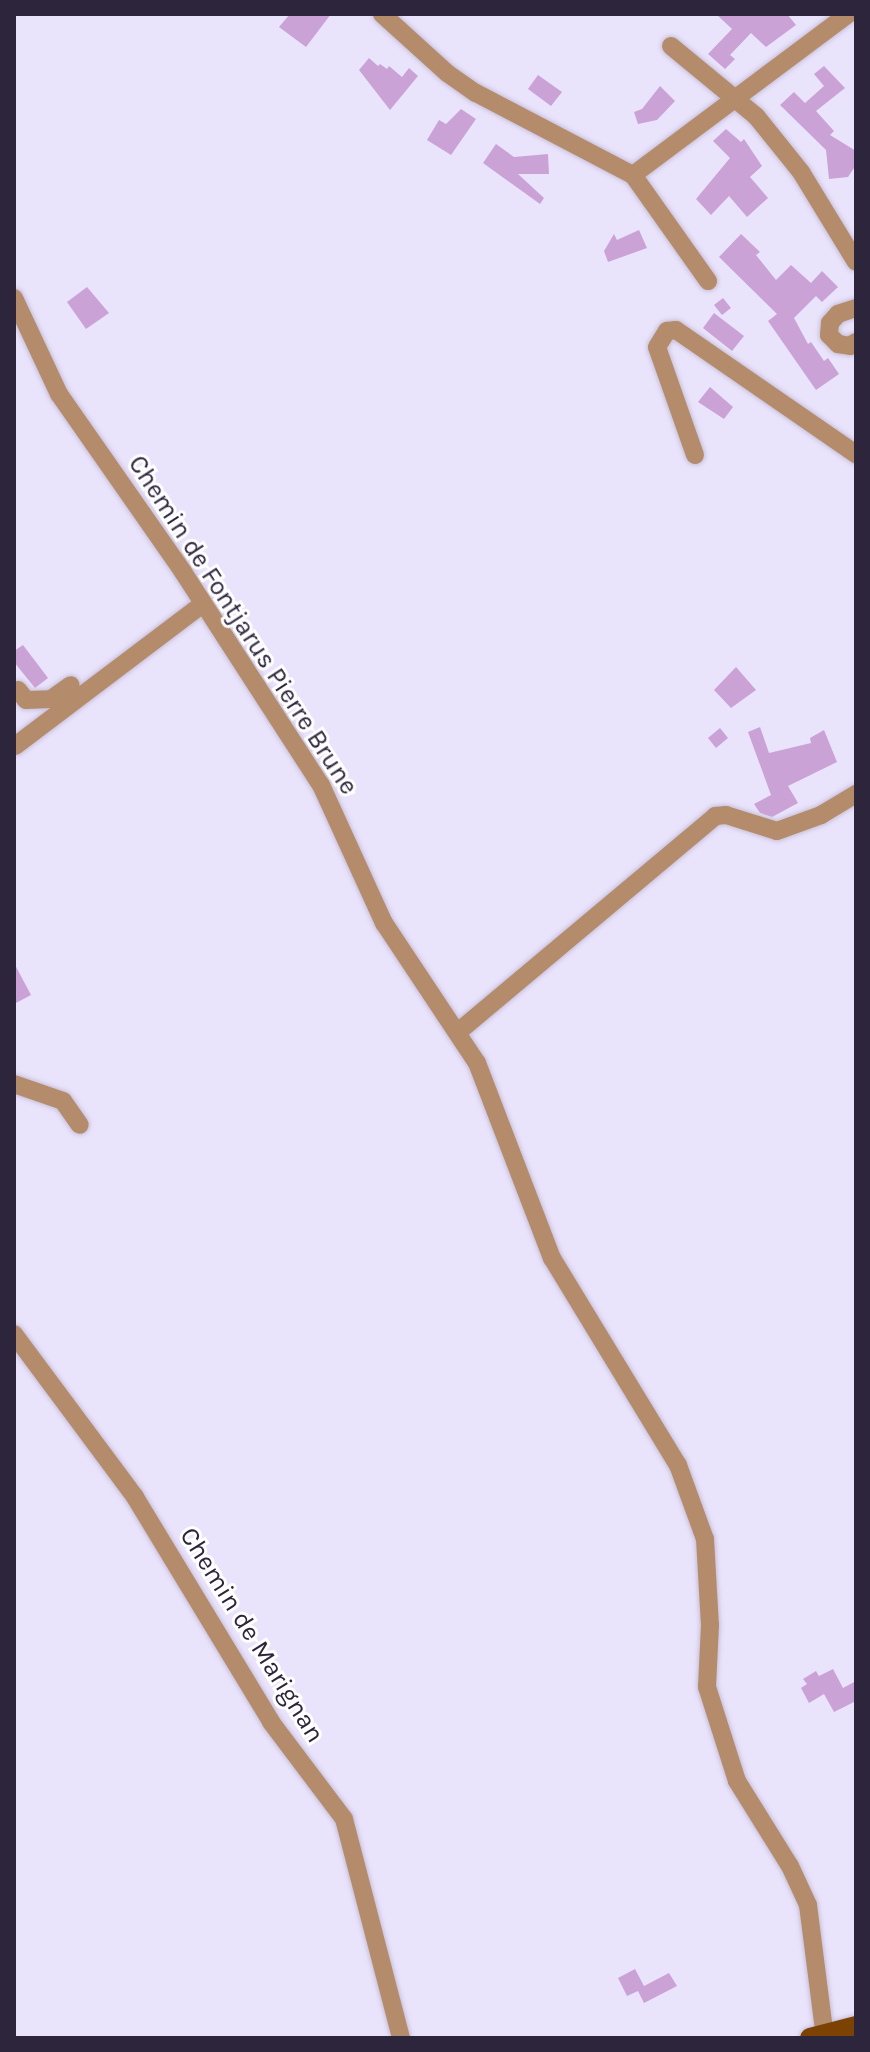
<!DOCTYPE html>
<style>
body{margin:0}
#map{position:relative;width:870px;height:2052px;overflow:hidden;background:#eae3fc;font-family:Karla,sans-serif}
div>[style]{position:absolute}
.building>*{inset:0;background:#cba2d6}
.roads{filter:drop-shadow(0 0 2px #c8c1d9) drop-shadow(0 0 2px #c8c1d9)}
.minor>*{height:18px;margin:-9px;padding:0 9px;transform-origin:9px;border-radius:9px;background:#b58c6b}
.major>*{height:20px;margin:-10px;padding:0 10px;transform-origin:10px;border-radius:10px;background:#7b4203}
span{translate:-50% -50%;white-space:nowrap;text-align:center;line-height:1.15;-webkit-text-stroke:6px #fff;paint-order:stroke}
.street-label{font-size:26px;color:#2d253c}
.frame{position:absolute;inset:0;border:16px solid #2d253c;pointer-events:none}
</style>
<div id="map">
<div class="building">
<i style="clip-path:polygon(290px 14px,331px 14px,306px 47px,279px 27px)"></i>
<i style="clip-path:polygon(716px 14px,787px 14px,796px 25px,766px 47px,751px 33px,730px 55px,735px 59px,725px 69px,708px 54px,732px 29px)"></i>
<i style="clip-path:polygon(369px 58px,378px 66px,380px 64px,387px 69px,389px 66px,402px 77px,409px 68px,418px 76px,390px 110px,359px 70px)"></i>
<i style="clip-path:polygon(824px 66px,845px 88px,816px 111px,834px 131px,830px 135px,856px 151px,856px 165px,848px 177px,829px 179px,826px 150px,780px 105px,794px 92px,805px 103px,824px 86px,814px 74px)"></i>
<i style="clip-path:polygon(538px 75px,562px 92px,551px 106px,528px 89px)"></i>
<i style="clip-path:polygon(660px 86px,675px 101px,657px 120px,638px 124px,634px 112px,642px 109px)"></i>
<i style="clip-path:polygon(461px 109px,476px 119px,451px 155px,427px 140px,439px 120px,446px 124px)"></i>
<i style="clip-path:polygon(726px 129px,741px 142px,744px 139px,762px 166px,750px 177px,768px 198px,747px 217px,729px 196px,711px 215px,696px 199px,730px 158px,713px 141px)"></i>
<i style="clip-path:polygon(496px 144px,514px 157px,548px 154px,549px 174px,518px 174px,544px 198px,540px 204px,483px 163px)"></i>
<i style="clip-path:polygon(639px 230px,647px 248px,608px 262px,604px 251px,614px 234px,617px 240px)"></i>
<i style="clip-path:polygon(741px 234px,760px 252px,756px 255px,776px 280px,791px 265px,811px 283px,822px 271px,838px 287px,822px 302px,816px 296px,794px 318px,808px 344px,811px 342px,824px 361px,828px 358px,839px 374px,816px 390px,768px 321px,777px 314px,719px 257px)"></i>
<i style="clip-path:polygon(87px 287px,109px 313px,86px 329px,67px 302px)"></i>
<i style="clip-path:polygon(723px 298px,731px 308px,722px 315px,714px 305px)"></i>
<i style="clip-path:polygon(714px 313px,744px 336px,732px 351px,703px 328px)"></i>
<i style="clip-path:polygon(710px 387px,733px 407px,724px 419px,698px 402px)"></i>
<i style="clip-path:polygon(23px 645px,48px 678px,35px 688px,14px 662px,14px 651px)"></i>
<i style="clip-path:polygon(736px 667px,756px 690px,731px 708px,714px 690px)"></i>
<i style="clip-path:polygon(760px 727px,769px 753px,811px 743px,810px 738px,824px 730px,837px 762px,788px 786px,798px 803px,772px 817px,760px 813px,754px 804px,771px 795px,748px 732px)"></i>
<i style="clip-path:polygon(720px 728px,728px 738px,716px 748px,708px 738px)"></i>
<i style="clip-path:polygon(14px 963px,31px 995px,14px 1004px)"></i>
<i style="clip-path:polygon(833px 1669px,843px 1688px,856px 1681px,856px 1701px,834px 1712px,824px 1694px,809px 1703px,801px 1688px,807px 1684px,803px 1679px,816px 1671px,819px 1676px)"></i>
<i style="clip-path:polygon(635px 1969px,644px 1986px,669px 1973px,677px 1986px,644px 2003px,638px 1991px,627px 1996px,618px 1978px)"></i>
</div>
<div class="roads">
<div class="minor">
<i style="left:382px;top:14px;width:88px;rotate:42.2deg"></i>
<i style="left:447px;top:73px;width:35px;rotate:35deg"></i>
<i style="left:476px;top:93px;width:177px;rotate:27.6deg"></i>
<i style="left:633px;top:175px;width:130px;rotate:54.7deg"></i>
<i style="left:671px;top:46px;width:110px;rotate:39.5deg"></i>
<i style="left:756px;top:116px;width:72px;rotate:51.2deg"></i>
<i style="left:801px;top:172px;width:105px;rotate:58.6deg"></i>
<i style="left:633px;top:175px;width:269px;rotate:-36.8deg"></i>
<i style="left:14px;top:298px;width:106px;rotate:64.9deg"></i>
<i style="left:59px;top:394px;width:217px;rotate:55.1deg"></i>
<i style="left:183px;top:572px;width:254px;rotate:57.1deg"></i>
<i style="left:321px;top:785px;width:152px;rotate:65.5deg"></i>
<i style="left:384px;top:923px;width:168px;rotate:56.4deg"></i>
<i style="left:477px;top:1063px;width:209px;rotate:69deg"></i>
<i style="left:552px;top:1258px;width:242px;rotate:58.7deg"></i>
<i style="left:678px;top:1465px;width:79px;rotate:70deg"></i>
<i style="left:705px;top:1539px;width:86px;rotate:86.7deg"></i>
<i style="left:710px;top:1625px;width:62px;rotate:92.8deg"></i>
<i style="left:707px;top:1687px;width:99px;rotate:72.3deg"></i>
<i style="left:737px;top:1781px;width:100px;rotate:58.1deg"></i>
<i style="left:790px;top:1866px;width:43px;rotate:65.2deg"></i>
<i style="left:808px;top:1905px;width:134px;rotate:82.7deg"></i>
<i style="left:856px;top:308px;width:19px;rotate:162deg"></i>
<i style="left:838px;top:314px;width:12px;rotate:132deg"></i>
<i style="left:830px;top:323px;width:12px;rotate:95deg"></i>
<i style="left:829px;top:335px;width:13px;rotate:45deg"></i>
<i style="left:838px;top:344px;width:12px;rotate:9deg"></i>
<i style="left:850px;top:346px;width:7px;rotate:-34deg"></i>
<i style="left:695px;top:455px;width:114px;rotate:-109.4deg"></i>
<i style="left:657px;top:347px;width:19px;rotate:-58deg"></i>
<i style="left:667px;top:331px;width:9px;rotate:-6deg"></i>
<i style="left:676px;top:330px;width:219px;rotate:34.6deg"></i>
<i style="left:18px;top:690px;width:13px;rotate:51deg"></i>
<i style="left:26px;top:700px;width:25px;rotate:-2deg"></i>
<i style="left:51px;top:699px;width:24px;rotate:-35deg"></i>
<i style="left:15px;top:746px;width:236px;rotate:-37.1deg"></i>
<i style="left:458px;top:1032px;width:336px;rotate:-40deg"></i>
<i style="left:715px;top:816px;width:11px;rotate:-5deg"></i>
<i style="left:726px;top:815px;width:53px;rotate:17.4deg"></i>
<i style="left:777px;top:831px;width:47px;rotate:-20deg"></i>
<i style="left:821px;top:815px;width:41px;rotate:-31deg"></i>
<i style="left:14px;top:1084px;width:52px;rotate:19.1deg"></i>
<i style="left:63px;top:1101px;width:29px;rotate:55deg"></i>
<i style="left:14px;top:1334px;width:203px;rotate:53.4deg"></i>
<i style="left:135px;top:1497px;width:263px;rotate:58.8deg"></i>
<i style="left:271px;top:1722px;width:121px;rotate:53deg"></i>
<i style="left:344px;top:1819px;width:226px;rotate:75.4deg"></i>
</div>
<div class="major">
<i style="left:810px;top:2038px;width:48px;rotate:-14.6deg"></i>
</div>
</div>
<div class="street-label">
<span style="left:243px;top:625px;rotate:57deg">Chemin de Fontjarus Pierre Brune</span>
<span style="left:252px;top:1635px;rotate:58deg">Chemin de Marignan</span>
</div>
<div class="frame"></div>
</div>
